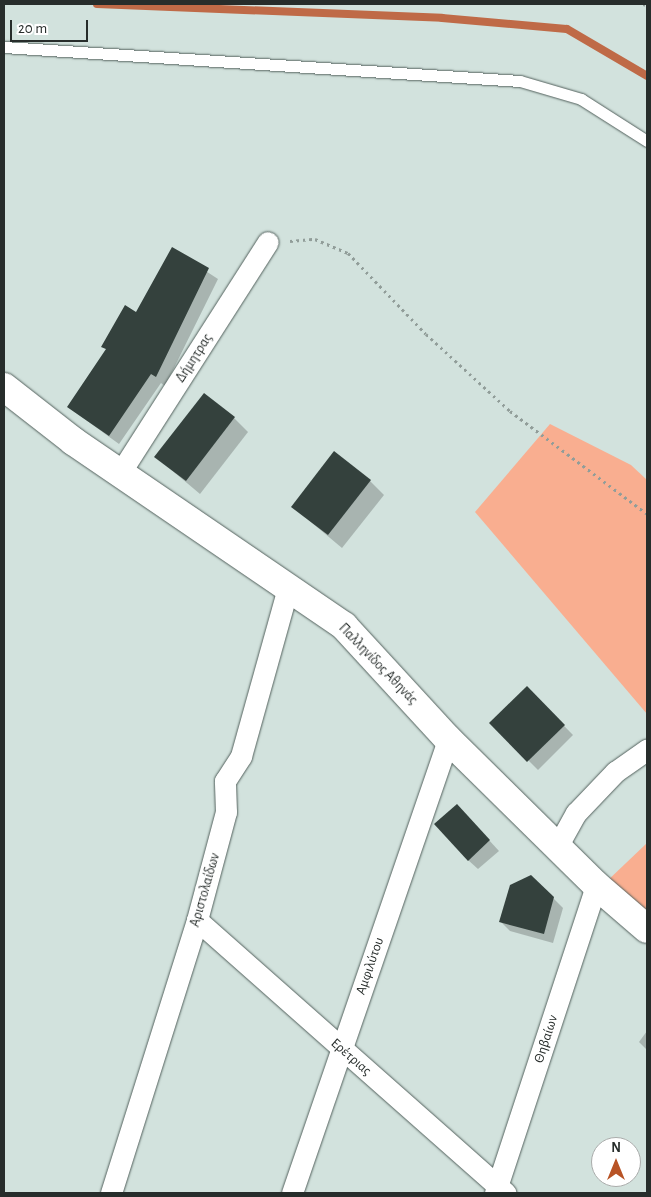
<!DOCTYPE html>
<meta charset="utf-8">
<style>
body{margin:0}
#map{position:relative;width:651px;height:1197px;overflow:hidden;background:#d2e2dd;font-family:"Alegreya Sans",sans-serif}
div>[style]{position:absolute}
.green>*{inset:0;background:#f9ae90}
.shadow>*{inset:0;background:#0003}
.stream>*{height:8px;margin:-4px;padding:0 4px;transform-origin:4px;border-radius:4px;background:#bf6a47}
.building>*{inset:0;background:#34413d}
.path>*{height:3px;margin-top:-1.5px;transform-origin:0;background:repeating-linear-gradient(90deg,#919d99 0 2.5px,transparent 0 6.5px)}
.roads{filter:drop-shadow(0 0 1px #53615d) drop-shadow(0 0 1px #53615d)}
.service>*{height:11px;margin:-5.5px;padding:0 5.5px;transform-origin:5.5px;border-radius:5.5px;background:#fff}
.minor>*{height:21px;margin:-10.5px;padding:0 10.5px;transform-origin:10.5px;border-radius:10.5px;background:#fff}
.tertiary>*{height:28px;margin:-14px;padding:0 14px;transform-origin:14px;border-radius:14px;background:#fff}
span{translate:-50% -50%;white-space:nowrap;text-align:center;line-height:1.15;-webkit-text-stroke:5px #fff;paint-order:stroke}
.street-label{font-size:14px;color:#272d2b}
.frame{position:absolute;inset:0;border:5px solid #272d2b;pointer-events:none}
.north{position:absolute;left:591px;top:1137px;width:50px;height:50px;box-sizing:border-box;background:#fff;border:1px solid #a9abaa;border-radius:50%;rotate:0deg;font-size:14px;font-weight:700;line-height:20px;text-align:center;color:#272d2b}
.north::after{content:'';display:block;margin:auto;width:18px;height:22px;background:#b85325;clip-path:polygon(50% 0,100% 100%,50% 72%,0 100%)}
.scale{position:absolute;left:10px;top:20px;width:78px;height:22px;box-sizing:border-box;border:2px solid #272d2b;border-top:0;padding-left:6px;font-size:15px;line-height:18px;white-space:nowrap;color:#272d2b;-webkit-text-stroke:4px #fff;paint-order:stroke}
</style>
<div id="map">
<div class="green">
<i style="clip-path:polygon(550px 424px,631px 465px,647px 480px,647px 714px,475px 512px)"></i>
<i style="clip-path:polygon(647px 843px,647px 920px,605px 883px)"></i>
</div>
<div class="shadow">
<i style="clip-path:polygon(172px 249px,218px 279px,165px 386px,161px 383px,119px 444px,68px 407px,107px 350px,103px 347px,137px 313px)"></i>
<i style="clip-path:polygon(234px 418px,248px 432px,200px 494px,156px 457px)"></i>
<i style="clip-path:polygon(370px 481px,384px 495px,342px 548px,293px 507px)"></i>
<i style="clip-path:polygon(527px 688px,573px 735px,538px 770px,491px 723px)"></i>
<i style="clip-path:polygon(466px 815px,499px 851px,478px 869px,468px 860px)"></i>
<i style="clip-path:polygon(553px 898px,563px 908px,553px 943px,510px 931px,501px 922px)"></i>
<i style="clip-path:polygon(647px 1031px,647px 1050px,639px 1042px)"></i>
</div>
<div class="stream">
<i style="left:97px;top:4px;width:345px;rotate:2.3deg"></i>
<i style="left:442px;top:18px;width:125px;rotate:5deg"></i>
<i style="left:567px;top:29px;width:93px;rotate:30.4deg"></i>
</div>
<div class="building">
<i style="clip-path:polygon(172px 247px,209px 268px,156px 377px,151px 374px,109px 436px,67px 407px,106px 349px,101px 347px,125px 305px,136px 312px)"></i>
<i style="clip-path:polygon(204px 393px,235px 417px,186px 481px,154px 457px)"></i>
<i style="clip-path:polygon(334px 451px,371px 480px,328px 535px,291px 507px)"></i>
<i style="clip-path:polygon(527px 686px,565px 725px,527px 762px,489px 723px)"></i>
<i style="clip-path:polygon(457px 804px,490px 840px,468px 861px,434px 824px)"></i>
<i style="clip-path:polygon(531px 875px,554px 897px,544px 934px,499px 922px,510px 885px)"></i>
</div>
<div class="path">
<i style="left:643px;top:4px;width:4px;rotate:14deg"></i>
<i style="left:290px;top:241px;width:25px;rotate:-5deg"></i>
<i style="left:315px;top:239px;width:36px;rotate:23deg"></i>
<i style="left:348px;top:253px;width:112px;rotate:46.1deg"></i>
<i style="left:426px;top:334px;width:114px;rotate:42.5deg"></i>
<i style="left:510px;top:411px;width:171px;rotate:36.9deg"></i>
</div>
<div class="roads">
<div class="service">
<i style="left:4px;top:47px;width:517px;rotate:3.77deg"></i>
<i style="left:520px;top:81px;width:64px;rotate:16.4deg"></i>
<i style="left:581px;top:99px;width:78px;rotate:32.5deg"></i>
</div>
<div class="minor">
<i style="left:120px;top:473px;width:274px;rotate:-57.4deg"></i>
<i style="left:557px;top:847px;width:39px;rotate:-61deg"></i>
<i style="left:576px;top:813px;width:57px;rotate:-46.4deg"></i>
<i style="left:615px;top:772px;width:39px;rotate:-35deg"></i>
<i style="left:197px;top:920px;width:412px;rotate:41.5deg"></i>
<i style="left:111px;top:1193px;width:286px;rotate:-72.5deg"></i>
<i style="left:197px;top:920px;width:112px;rotate:-75deg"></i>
<i style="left:226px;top:812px;width:31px;rotate:-92deg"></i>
<i style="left:225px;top:781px;width:30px;rotate:-57deg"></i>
<i style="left:241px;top:756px;width:174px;rotate:-74.4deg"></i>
<i style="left:292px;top:1193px;width:480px;rotate:-71deg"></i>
<i style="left:495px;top:1193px;width:324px;rotate:-71.8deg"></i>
</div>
<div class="tertiary">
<i style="left:4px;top:387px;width:88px;rotate:38deg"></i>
<i style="left:73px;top:441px;width:328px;rotate:34.3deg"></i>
<i style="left:344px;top:626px;width:154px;rotate:47.4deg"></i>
<i style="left:448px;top:739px;width:208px;rotate:44.6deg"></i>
<i style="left:596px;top:885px;width:67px;rotate:40.8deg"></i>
</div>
</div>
<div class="street-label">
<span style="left:194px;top:358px;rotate:-57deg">Δήμητρας</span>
<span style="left:378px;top:664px;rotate:46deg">Παλληνίδος Αθηνάς</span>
<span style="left:205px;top:890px;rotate:-74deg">Αριστολαίδων</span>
<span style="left:370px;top:966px;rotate:-71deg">Αμφιλύτου</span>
<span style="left:546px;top:1039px;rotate:-72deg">Θηβαίων</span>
<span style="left:351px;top:1057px;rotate:41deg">Ερέτριας</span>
</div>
<div class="frame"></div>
<div class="north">N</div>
<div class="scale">20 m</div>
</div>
